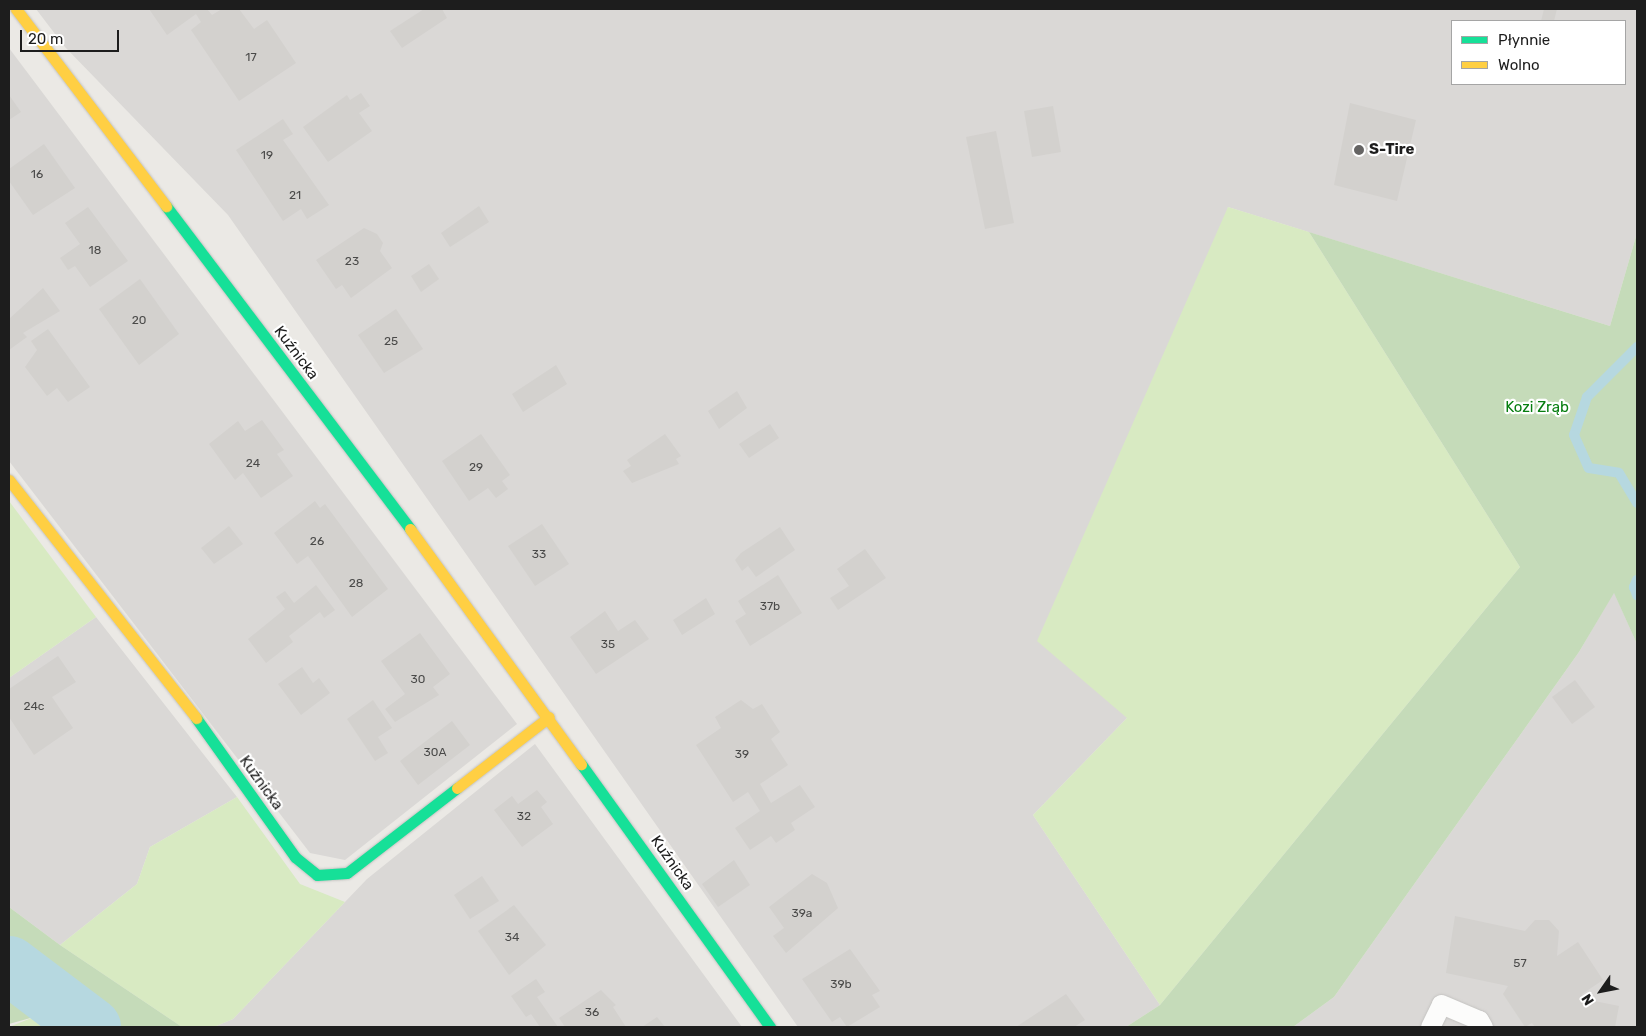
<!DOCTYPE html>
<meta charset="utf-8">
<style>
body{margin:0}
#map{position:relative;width:1646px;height:1036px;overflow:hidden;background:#ebe9e5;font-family:Rubik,sans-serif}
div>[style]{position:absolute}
.residential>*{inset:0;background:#dad8d6}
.grass>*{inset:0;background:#d8eac2}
.forest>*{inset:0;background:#c5dbb9}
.stream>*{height:10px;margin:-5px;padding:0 5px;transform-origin:5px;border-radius:5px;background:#b6d8e0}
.river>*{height:59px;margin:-29.5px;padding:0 29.5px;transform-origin:29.5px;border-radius:29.5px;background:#b6d8e0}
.building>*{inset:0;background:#d3d1ce}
.roads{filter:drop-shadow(0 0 1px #c4c3c1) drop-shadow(0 0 1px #c4c3c1)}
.lane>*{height:19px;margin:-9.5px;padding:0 9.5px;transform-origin:9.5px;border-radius:9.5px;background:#fcfcfb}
.fast>*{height:11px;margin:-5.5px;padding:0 5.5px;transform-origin:5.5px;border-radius:5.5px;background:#16e098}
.slow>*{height:11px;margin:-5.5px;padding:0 5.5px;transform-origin:5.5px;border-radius:5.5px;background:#ffcf43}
.dots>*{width:14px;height:14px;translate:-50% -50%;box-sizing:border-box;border:2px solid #fff;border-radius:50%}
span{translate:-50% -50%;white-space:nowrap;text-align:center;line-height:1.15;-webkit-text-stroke:4.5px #fff;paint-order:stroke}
.number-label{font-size:12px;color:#4a4a49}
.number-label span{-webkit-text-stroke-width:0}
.poi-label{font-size:15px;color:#1d1d1d;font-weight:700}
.left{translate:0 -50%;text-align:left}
.street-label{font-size:15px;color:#1d1d1d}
.park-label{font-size:15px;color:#077e10}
.frame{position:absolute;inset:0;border:10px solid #1d1d1d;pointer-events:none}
.legend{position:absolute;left:1451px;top:20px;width:175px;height:65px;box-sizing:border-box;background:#fff;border:1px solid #a5a5a5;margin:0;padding:6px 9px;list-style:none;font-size:15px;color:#1d1d1d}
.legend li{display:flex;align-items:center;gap:10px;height:25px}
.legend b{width:25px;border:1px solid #a5a5a5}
.north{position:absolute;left:1576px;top:966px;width:50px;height:50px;-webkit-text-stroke:4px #fff;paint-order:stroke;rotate:237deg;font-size:14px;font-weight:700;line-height:20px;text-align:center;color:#1d1d1d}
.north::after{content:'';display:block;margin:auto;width:18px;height:22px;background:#1d1d1d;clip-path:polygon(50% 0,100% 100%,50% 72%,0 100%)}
.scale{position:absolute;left:20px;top:30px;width:99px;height:22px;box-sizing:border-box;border:2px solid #1d1d1d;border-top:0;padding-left:6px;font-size:15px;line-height:18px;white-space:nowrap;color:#1d1d1d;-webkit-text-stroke:4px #fff;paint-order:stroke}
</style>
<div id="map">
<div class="residential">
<i style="clip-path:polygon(evenodd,36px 9px,1637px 9px,1637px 233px,1610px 326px,1228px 207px,1127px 718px,1033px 815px,1160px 1005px,1126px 1027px,798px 1027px,228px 215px,65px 47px,36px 9px,1452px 21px,1625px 21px,1625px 84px,1452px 84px,1452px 21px)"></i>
<i style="clip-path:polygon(9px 48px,517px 724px,345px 860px,310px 853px,9px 461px)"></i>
<i style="clip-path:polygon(1614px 592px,1637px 644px,1637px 1027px,1293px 1027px,1334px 997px,1579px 652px)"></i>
<i style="clip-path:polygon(96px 617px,237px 797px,150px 847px,137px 884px,60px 945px,9px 907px,9px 678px)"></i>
<i style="clip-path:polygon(535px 744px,742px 1027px,214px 1027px,233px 1019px,367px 879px)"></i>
</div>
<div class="grass">
<i style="clip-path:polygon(1228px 207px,1309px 232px,1520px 567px,1160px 1005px,1033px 815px,1127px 718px,1037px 641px)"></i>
<i style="clip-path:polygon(9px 501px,96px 617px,9px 678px)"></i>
<i style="clip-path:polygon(237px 797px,300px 884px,345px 902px,233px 1019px,214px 1027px,182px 1027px,60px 945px,137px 884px,150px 847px)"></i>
<i style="clip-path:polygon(37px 999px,74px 1027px,9px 1027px,34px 1017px)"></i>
</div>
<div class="forest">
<i style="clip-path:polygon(1309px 232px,1610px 326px,1637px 233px,1637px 644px,1614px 593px,1579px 652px,1334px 997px,1293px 1027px,1126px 1027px,1160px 1005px,1520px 567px)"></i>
<i style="clip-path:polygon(9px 907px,60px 945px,182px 1027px,108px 1027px,9px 954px)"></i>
<i style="clip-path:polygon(9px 979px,37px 999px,34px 1017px,9px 1024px)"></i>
</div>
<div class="stream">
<i style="left:1637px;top:347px;width:71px;rotate:135deg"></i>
<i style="left:1587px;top:397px;width:40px;rotate:108.9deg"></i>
<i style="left:1574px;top:435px;width:36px;rotate:66deg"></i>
<i style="left:1589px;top:468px;width:30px;rotate:9deg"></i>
<i style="left:1619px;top:473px;width:35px;rotate:59deg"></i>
<i style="left:1637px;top:580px;width:8px;rotate:113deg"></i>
<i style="left:1634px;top:587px;width:9px;rotate:69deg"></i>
</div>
<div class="river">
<i style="left:9px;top:965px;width:103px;rotate:37.1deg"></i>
</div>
<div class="building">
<i style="clip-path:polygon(149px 9px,207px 9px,212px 15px,222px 9px,239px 9px,254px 29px,267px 20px,296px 63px,239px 101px,191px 30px,201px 22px,196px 14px,167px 35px)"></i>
<i style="clip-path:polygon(424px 9px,442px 9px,447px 18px,402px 48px,390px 31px)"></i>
<i style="clip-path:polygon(1544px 9px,1557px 9px,1554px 21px,1541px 21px)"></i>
<i style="clip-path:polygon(361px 93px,370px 106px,359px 113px,372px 131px,328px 162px,303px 127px,347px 95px,350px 100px)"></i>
<i style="clip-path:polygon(9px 95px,21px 112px,9px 120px)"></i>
<i style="clip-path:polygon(1350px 103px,1416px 120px,1397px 201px,1334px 185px)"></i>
<i style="clip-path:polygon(1053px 106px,1061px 152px,1032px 157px,1024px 111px)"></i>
<i style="clip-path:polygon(283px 119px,293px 134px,283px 140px,329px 205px,307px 219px,301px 209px,283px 221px,236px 150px)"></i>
<i style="clip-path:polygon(996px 131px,1014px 223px,985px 229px,966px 137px)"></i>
<i style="clip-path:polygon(44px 144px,75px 188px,33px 215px,9px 181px,9px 169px)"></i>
<i style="clip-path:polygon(479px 206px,489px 222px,450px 247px,441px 233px)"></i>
<i style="clip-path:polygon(88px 207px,128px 261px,90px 287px,75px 266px,68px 270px,60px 258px,80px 244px,65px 223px)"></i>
<i style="clip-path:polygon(364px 228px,377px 234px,383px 243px,380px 251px,392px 268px,351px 298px,342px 285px,336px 289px,316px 260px)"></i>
<i style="clip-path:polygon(429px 264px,439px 279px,421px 292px,411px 276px)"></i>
<i style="clip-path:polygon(140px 279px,179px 334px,139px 365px,99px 309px)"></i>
<i style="clip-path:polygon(43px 288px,60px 311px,23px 333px,27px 337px,9px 350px,9px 319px)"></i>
<i style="clip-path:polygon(396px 309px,423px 349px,384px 373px,358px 335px)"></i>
<i style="clip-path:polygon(48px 329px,90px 387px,68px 402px,57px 388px,47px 396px,25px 367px,37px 350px,31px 341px)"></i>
<i style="clip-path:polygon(556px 365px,567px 384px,523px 412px,512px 394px)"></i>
<i style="clip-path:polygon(737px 391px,747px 408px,719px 429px,708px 411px)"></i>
<i style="clip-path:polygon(262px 420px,284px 450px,277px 454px,293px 476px,261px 498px,243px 473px,235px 480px,209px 444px,238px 421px,245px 431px)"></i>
<i style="clip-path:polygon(770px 424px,779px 438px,749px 458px,739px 444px)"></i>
<i style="clip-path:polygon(481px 434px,510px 475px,502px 481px,508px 489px,496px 498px,488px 488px,469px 501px,442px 461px)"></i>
<i style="clip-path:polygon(665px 434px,681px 456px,676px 459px,679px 464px,632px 483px,623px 471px,631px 466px,627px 460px)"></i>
<i style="clip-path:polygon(315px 501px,320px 508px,325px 504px,388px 589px,352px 617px,308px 556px,297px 564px,274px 533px)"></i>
<i style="clip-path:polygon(542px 524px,569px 564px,535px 586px,508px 546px)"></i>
<i style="clip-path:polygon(229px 526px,243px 544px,214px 564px,201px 548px)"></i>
<i style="clip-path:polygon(780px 527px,795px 550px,756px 577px,748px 566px,742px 571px,735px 560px,741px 553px)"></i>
<i style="clip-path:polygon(865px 549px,886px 578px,838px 610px,830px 598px,849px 586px,837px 569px)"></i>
<i style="clip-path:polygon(778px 575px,802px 613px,750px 646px,735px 621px,746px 614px,738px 601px)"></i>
<i style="clip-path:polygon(316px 585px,335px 610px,324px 618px,320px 612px,289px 636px,293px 642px,266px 663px,248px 639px,285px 609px,276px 597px,285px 591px,294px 603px)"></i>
<i style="clip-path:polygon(706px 598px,715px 614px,682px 635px,673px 620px)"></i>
<i style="clip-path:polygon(605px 611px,618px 631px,635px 620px,649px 639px,596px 674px,570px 637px)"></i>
<i style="clip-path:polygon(420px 633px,450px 674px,433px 687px,439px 695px,395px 722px,385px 709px,405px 694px,381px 661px)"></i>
<i style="clip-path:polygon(58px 656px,76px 682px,52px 697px,73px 728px,34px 755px,9px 717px,9px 689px)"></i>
<i style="clip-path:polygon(302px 667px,313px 683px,319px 678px,330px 693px,301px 715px,278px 684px)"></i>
<i style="clip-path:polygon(1575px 680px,1595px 707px,1572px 724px,1552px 697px)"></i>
<i style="clip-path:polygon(373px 700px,392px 728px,378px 737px,388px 753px,375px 761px,347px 719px)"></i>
<i style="clip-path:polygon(741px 700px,753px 709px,762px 704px,780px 732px,771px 739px,788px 765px,760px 784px,771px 803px,800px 785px,815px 807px,791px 823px,795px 830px,776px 843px,771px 836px,750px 850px,735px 828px,760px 811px,748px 792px,733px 802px,696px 745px,721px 728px,715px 717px)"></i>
<i style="clip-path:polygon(452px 721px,470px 745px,418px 785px,400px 761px)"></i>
<i style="clip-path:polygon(537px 790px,547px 802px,541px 807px,553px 824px,522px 847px,494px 810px,512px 796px,518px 804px)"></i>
<i style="clip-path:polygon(734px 860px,750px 885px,718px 907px,702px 884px)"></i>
<i style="clip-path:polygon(812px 874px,827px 883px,838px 908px,786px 953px,773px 936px,784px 928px,769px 907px)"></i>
<i style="clip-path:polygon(482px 876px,499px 901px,470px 919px,454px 895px)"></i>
<i style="clip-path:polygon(514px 905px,546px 945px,509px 975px,478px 931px)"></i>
<i style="clip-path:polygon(1455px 916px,1525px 931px,1535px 920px,1549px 920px,1559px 931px,1557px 956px,1578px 942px,1603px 980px,1582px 994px,1584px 999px,1619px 1006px,1615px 1027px,1535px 1027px,1532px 1023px,1525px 1027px,1503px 994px,1508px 986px,1446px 973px)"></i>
<i style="clip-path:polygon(850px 949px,880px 991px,872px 995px,880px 1007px,847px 1027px,840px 1017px,832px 1022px,802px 979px)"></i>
<i style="clip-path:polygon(536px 979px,545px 992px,537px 997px,558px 1027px,540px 1027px,531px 1014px,526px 1017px,511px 996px)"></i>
<i style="clip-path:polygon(601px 990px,616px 1005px,613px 1007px,626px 1027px,565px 1027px,559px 1018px)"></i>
<i style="clip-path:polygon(1066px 994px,1085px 1020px,1074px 1027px,1016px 1027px)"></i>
<i style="clip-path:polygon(657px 1017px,665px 1027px,642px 1027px)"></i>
</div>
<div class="roads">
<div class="lane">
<i style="left:1430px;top:1027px;width:25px;rotate:-64deg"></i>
<i style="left:1441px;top:1004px;width:41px;rotate:22.8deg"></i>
<i style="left:1479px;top:1020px;width:8px;rotate:60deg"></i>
</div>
<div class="fast">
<i style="left:166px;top:206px;width:405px;rotate:52.9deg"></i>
<i style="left:196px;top:718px;width:171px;rotate:54.5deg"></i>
<i style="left:295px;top:857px;width:28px;rotate:39deg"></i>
<i style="left:317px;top:875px;width:30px;rotate:-4deg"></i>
<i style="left:347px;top:873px;width:139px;rotate:-37.7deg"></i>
<i style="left:581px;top:764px;width:324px;rotate:54.3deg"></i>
</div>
<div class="slow">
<i style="left:16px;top:9px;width:248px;rotate:52.7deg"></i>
<i style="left:9px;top:480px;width:303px;rotate:51.8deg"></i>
<i style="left:410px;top:529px;width:291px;rotate:54deg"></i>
<i style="left:457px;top:788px;width:116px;rotate:-37.7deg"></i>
</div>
</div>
<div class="dots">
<i style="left:1359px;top:150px;background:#656463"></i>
</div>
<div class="number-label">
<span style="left:251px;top:58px">17</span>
<span style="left:267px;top:156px">19</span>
<span style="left:37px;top:175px">16</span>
<span style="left:295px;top:196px">21</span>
<span style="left:95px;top:251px">18</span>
<span style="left:352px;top:262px">23</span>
<span style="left:139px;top:321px">20</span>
<span style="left:391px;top:342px">25</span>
<span style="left:253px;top:464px">24</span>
<span style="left:476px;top:468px">29</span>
<span style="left:317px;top:542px">26</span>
<span style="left:539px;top:555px">33</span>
<span style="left:356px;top:584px">28</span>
<span style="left:770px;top:607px">37b</span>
<span style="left:608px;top:645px">35</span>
<span style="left:418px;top:680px">30</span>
<span style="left:34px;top:707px">24c</span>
<span style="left:435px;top:753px">30A</span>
<span style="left:742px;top:755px">39</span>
<span style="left:524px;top:817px">32</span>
<span style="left:802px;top:914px">39a</span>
<span style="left:512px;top:938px">34</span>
<span style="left:1520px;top:964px">57</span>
<span style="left:841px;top:985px">39b</span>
<span style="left:592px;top:1013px">36</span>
</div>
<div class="poi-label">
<span class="left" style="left:1369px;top:150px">S-Tire</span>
</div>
<div class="street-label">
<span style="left:296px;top:353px;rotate:53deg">Kuźnicka</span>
<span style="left:261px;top:783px;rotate:54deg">Kuźnicka</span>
<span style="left:672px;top:863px;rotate:55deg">Kuźnicka</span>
</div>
<div class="park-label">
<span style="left:1537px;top:408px">Kozi Zrąb</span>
</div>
<div class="frame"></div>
<ul class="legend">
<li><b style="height:6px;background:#16e098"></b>Płynnie</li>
<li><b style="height:6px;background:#ffcf43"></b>Wolno</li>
</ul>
<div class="north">N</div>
<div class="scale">20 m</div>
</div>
